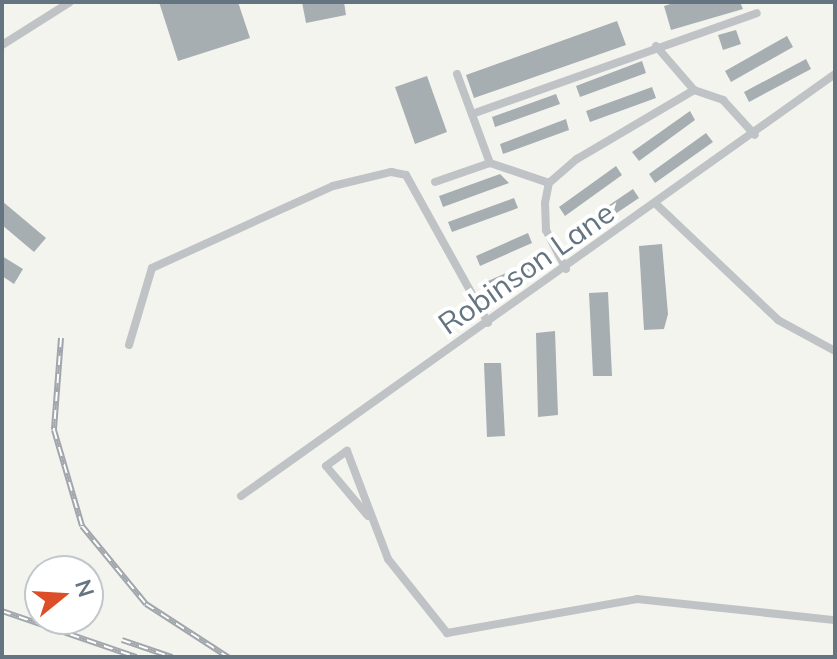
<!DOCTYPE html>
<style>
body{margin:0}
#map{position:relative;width:837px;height:659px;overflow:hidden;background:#f4f4ef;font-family:Mulish,sans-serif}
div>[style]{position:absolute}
.building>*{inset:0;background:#a6aeb2}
.street>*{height:8px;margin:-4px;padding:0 4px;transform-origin:4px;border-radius:4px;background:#bfc3c6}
.rail>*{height:6px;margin-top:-3px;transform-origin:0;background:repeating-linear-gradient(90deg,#fff 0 9px,#a0a6ab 0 18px);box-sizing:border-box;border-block:2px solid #a0a6ab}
span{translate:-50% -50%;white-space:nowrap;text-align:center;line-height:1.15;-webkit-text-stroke:8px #fff;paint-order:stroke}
.street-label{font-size:30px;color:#647480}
.frame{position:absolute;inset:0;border:4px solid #647480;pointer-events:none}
.north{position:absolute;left:24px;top:555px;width:80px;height:80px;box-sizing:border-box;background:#fff;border:2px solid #c1c7cc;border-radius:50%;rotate:72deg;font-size:22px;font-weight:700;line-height:32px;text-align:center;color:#647480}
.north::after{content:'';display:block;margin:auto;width:28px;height:36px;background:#db4e28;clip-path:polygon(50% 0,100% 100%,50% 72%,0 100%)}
</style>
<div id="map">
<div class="building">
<i style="clip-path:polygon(159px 2px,238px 2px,250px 38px,178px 61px)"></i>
<i style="clip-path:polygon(302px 2px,344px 2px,346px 15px,306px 23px)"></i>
<i style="clip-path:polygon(677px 2px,740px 2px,743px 9px,671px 30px,664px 6px)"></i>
<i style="clip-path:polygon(617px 21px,626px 45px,474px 98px,466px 75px)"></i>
<i style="clip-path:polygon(736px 30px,741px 44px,723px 50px,718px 35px)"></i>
<i style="clip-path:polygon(787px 36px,793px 47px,731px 82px,725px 71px)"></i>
<i style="clip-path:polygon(806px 59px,811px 69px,749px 102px,744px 92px)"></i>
<i style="clip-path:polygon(642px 61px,646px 73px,580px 97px,576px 86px)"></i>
<i style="clip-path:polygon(427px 76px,447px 132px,415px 144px,395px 87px)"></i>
<i style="clip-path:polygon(652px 87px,656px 98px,590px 122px,586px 111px)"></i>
<i style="clip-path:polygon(556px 94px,560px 104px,495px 127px,492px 117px)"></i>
<i style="clip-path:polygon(690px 111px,695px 120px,639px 161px,632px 152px)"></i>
<i style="clip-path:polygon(566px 119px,569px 130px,503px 154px,500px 144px)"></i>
<i style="clip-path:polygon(706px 133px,713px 142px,655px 183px,649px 174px)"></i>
<i style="clip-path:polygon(616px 166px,622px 175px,565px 216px,559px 207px)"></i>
<i style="clip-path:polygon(500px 174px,509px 183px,443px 207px,439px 196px)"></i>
<i style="clip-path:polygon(633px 189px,639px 198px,581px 237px,575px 228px)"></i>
<i style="clip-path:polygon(514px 198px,518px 208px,452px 232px,448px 222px)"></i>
<i style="clip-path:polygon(2px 201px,46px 238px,34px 252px,2px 225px)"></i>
<i style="clip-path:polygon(528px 233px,532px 243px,480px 266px,476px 256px)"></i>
<i style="clip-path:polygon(662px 244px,668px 314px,664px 329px,644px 330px,639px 246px)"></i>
<i style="clip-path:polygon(2px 256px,23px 269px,14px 284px,2px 276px)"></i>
<i style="clip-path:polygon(540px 258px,544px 267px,492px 291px,488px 281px)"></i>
<i style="clip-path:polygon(608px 292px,612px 376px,593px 376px,589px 293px)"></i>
<i style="clip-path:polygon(555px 331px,558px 415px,538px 417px,536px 333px)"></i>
<i style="clip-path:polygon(484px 363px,501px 363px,505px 436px,487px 437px)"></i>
</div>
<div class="street">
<i style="left:2px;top:45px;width:80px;rotate:-32.3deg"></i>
<i style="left:656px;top:46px;width:58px;rotate:49.2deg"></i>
<i style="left:457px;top:74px;width:95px;rotate:69.7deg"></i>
<i style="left:472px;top:114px;width:302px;rotate:-19.5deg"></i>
<i style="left:435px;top:182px;width:58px;rotate:-19.1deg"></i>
<i style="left:490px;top:163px;width:62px;rotate:18.7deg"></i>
<i style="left:657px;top:205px;width:167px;rotate:43.5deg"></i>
<i style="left:778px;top:320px;width:65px;rotate:28.5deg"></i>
<i style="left:566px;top:269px;width:44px;rotate:-117.1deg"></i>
<i style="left:546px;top:230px;width:27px;rotate:-92deg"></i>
<i style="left:545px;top:203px;width:20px;rotate:-79deg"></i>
<i style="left:549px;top:183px;width:37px;rotate:-41deg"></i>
<i style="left:577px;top:159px;width:136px;rotate:-30.5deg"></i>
<i style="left:694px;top:90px;width:31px;rotate:19deg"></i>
<i style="left:723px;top:100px;width:47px;rotate:47.6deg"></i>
<i style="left:129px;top:345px;width:80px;rotate:-73.4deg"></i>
<i style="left:152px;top:268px;width:199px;rotate:-24.4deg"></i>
<i style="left:333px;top:186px;width:60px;rotate:-13.6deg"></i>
<i style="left:391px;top:172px;width:15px;rotate:11deg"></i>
<i style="left:406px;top:175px;width:169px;rotate:61deg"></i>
<i style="left:241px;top:496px;width:729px;rotate:-35.39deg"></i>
<i style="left:368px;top:516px;width:65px;rotate:-130deg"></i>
<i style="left:326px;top:466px;width:26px;rotate:-36deg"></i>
<i style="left:347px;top:451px;width:116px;rotate:69.2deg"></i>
<i style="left:388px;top:559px;width:95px;rotate:51.4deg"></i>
<i style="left:447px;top:633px;width:193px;rotate:-10.1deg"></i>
<i style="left:637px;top:599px;width:199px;rotate:6.1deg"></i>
</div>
<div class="rail">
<i style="left:61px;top:338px;width:92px;rotate:94.4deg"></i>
<i style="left:54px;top:430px;width:100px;rotate:73.7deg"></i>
<i style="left:82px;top:526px;width:101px;rotate:50.6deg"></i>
<i style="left:146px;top:604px;width:98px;rotate:32.9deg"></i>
<i style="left:2px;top:611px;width:142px;rotate:18.9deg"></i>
<i style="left:122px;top:640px;width:53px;rotate:18.8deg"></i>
</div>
<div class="street-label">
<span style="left:526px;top:268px;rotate:-35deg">Robinson Lane</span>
</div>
<div class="frame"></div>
<div class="north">N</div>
</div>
